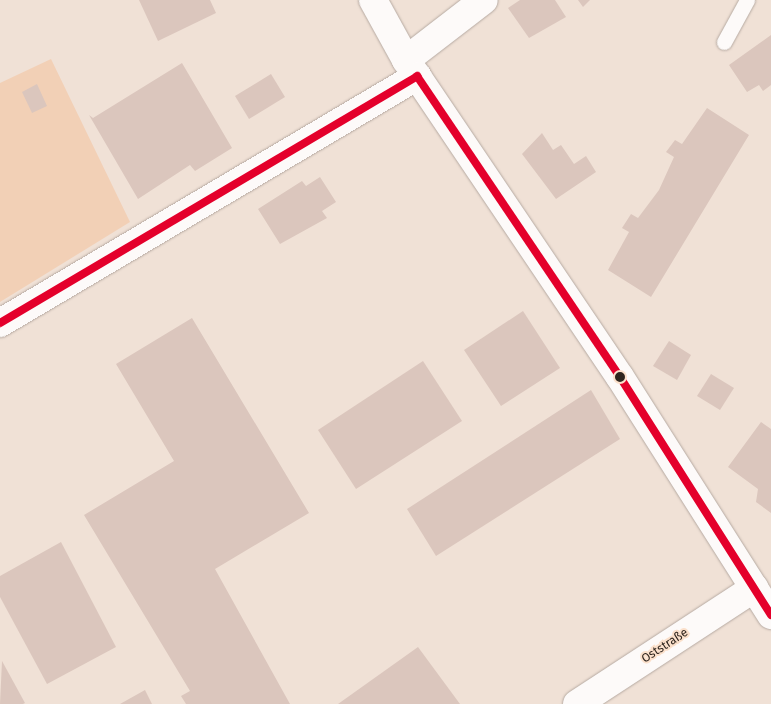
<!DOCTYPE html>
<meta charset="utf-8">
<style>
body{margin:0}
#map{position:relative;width:771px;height:704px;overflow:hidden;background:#f0e1d6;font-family:"Fira Sans",sans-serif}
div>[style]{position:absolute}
.green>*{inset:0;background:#f2d0b6}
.building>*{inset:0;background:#dbc6bd}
.roads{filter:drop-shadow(0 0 1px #b6aaa2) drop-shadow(0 0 1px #b6aaa2)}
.lane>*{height:15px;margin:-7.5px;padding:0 7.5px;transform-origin:7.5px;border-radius:7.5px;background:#fdfaf9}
.street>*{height:28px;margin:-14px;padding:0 14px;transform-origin:14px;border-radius:14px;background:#fdfaf9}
.bus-1>*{height:8px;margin:-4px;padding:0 4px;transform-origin:4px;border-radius:4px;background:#e4002b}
.dots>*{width:14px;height:14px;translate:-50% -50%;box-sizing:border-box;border:2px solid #fbe0cb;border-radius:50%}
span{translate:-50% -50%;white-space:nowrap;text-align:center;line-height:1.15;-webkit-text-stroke:4px #fbe0cb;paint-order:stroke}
.street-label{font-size:12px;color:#2f251e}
</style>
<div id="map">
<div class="green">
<i style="clip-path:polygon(51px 59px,130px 222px,0 302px,0 83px)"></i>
</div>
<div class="building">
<i style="clip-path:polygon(139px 0,210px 0,216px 13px,158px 41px)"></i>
<i style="clip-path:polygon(520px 0,555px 0,566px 17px,529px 38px,508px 8px)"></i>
<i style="clip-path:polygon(578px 0,590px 0,583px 7px)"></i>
<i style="clip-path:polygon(771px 35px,771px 85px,763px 91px,759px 85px,747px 92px,729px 65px)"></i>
<i style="clip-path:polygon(182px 63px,232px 148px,195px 171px,190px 165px,138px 199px,89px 115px,93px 118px)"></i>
<i style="clip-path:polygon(271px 74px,285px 97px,249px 119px,235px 96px)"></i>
<i style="clip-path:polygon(37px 84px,47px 106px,32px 113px,22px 92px)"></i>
<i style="clip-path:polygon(707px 108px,749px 135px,651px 297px,608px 270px,629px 232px,622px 228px,631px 214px,638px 218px,659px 190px,674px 157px,666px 152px,675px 140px,682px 144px)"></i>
<i style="clip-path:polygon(542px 133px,553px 150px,561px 145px,574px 164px,586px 156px,596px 172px,556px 199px,522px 154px)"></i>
<i style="clip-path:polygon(320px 177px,336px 202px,322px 211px,327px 218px,280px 244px,258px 209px,302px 181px,306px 186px)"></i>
<i style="clip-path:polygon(523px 311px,560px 368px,501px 406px,464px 350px)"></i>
<i style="clip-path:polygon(192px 318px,309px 513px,215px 569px,290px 704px,186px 704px,181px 696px,190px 691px,84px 515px,174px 461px,116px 364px)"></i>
<i style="clip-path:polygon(669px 341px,691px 355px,677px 380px,653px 366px)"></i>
<i style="clip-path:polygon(423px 361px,462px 421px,356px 489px,318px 430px)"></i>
<i style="clip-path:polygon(711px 374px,734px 388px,720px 410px,697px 396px)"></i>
<i style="clip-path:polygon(591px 390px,620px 439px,436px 556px,407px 509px)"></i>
<i style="clip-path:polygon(761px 422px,771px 429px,771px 513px,756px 502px,758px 489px,728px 467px)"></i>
<i style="clip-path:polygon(61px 542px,116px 647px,47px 684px,0 597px,0 576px)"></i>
<i style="clip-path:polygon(418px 647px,460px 704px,338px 704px)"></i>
<i style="clip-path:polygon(2px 661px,25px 703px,23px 704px,0 704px)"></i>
<i style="clip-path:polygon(145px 690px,152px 704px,120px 704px)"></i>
</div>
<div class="roads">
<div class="lane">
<i style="left:724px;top:42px;width:48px;rotate:-61.3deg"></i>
</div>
<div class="street">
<i style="left:373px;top:0;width:68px;rotate:61.2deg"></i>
<i style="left:406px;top:60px;width:382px;rotate:56deg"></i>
<i style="left:620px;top:377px;width:282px;rotate:57.6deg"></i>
<i style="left:406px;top:60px;width:98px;rotate:-37.6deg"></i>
<i style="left:0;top:323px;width:485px;rotate:-30.6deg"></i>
<i style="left:577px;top:704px;width:212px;rotate:-33.2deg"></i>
</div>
</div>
<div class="bus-1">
<i style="left:417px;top:76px;width:363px;rotate:56deg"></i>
<i style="left:620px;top:377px;width:282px;rotate:57.6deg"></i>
<i style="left:0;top:323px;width:485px;rotate:-30.6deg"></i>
</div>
<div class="dots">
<i style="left:620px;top:377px;background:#2f251e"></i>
</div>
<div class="street-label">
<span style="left:665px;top:646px;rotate:-33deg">Oststraße</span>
</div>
</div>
